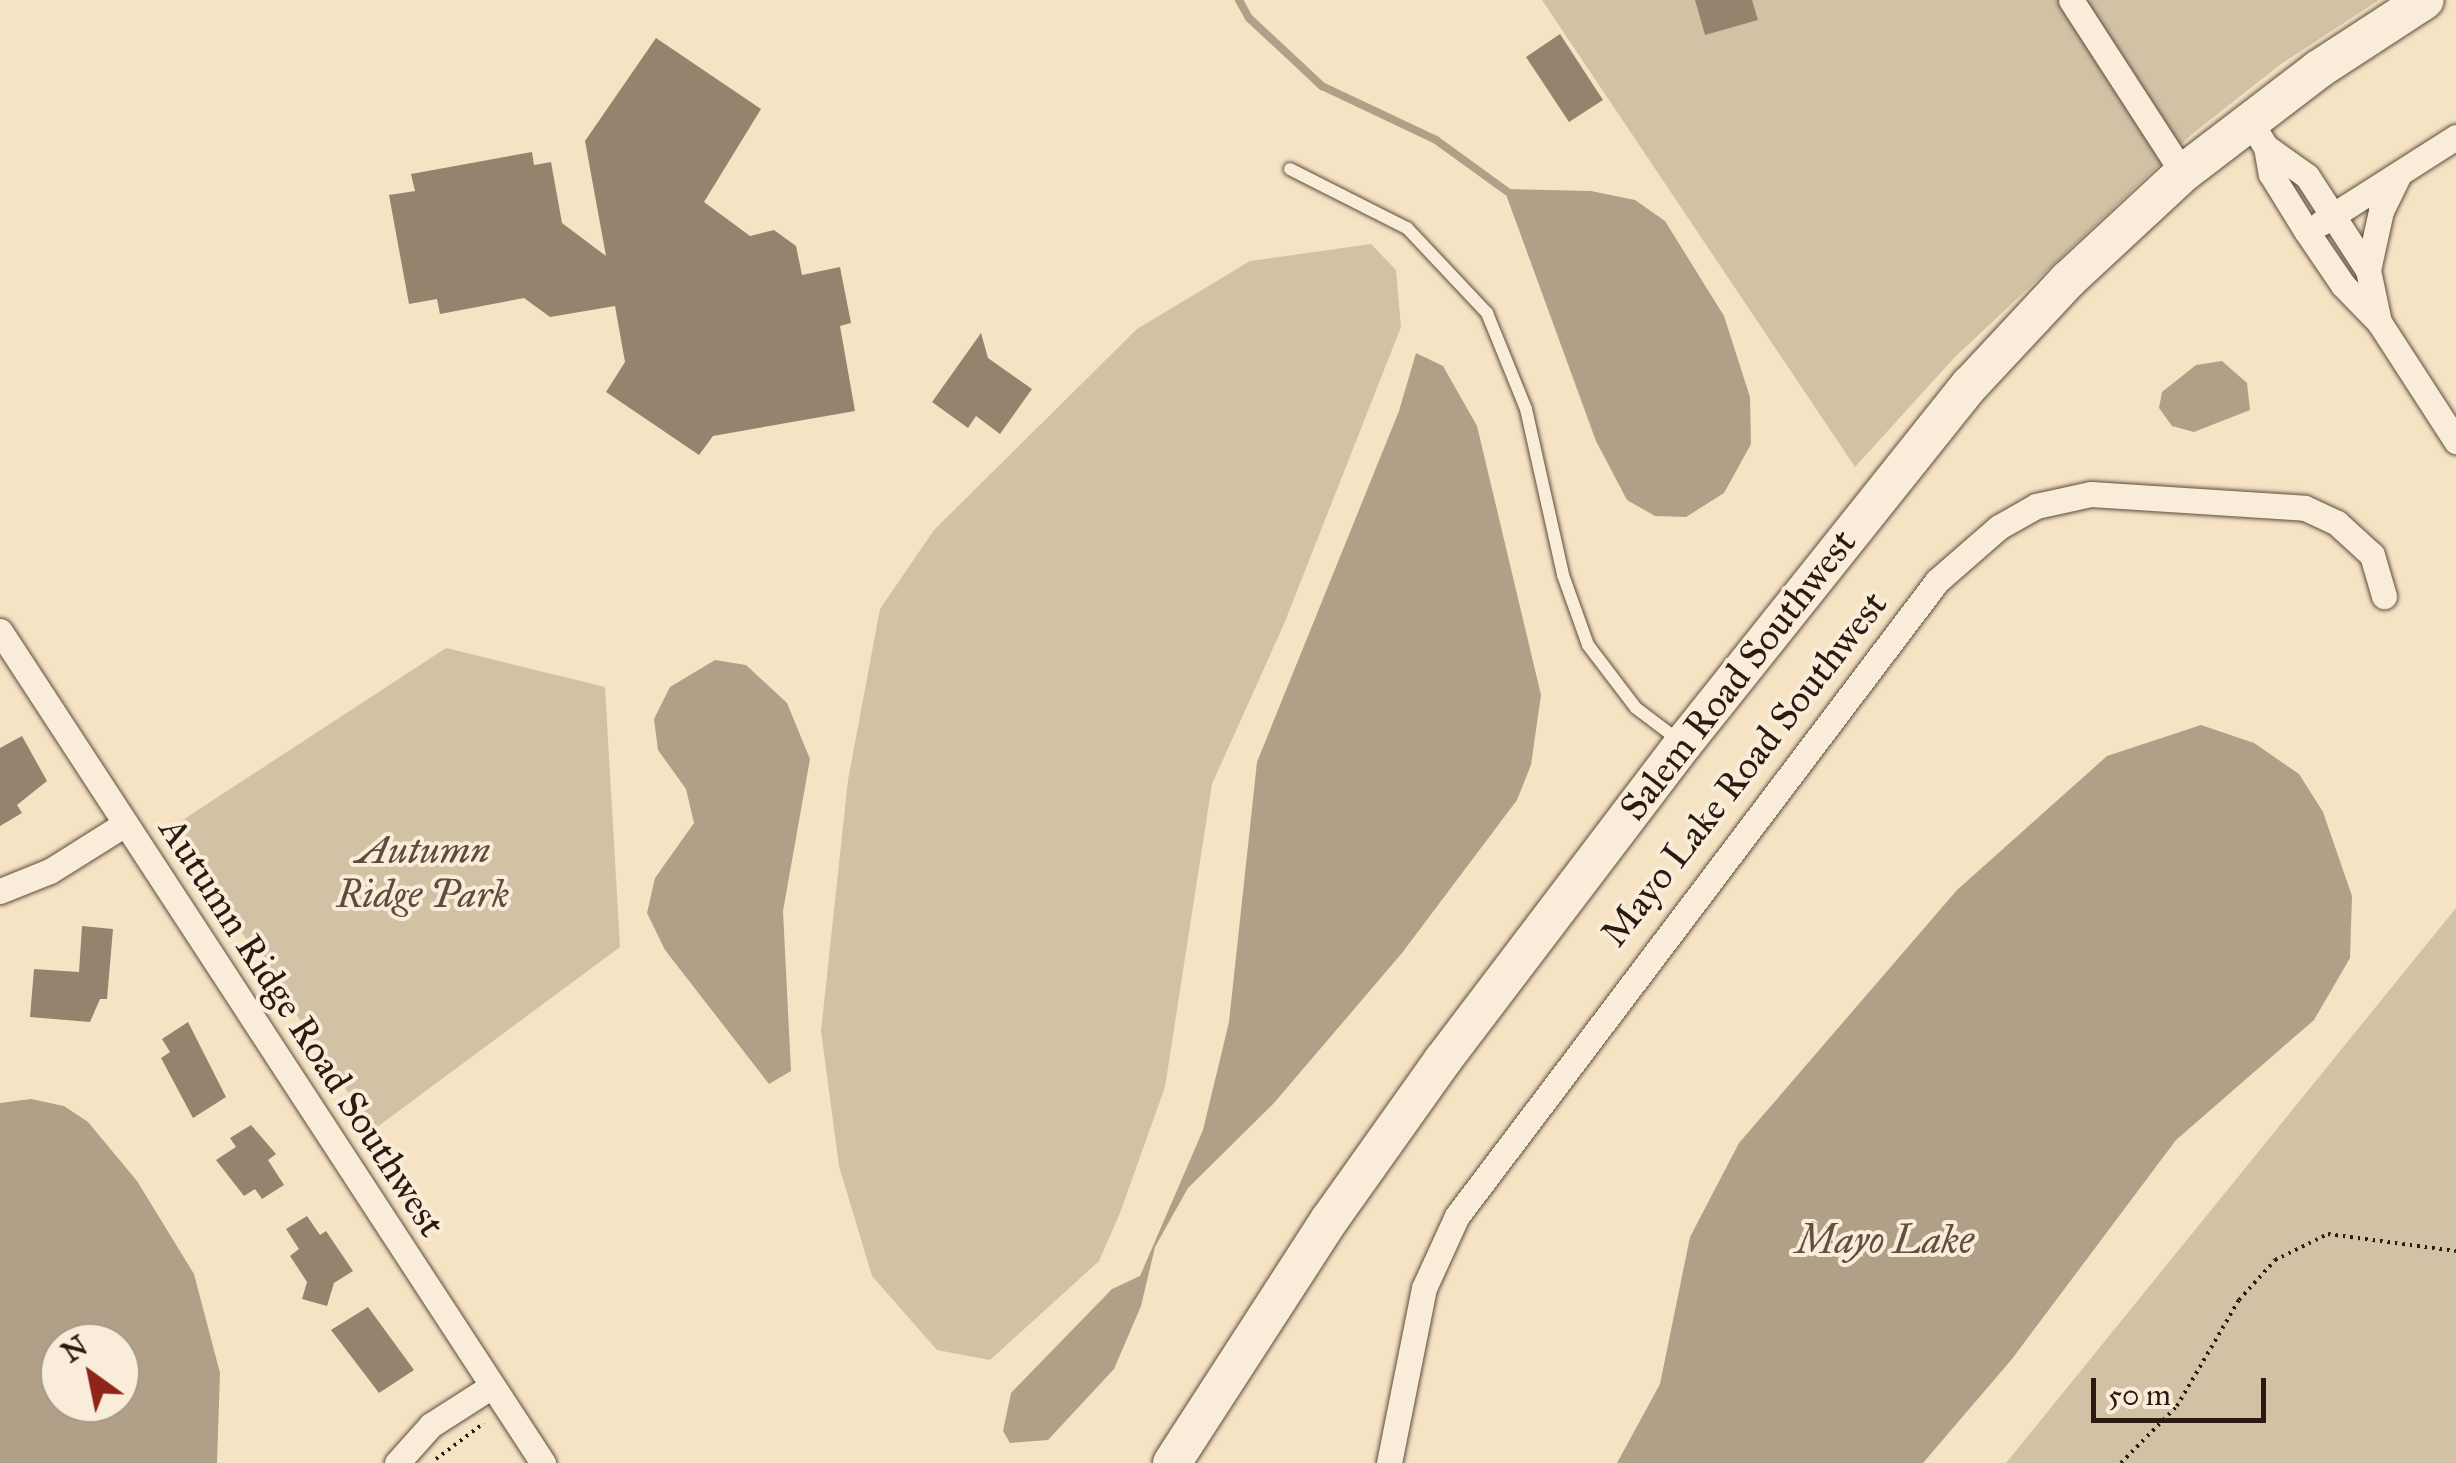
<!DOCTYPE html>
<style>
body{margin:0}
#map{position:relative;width:2456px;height:1463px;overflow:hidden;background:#f6e3c4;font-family:"IM FELL Great Primer",serif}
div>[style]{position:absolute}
.green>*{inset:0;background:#d3c1a6}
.water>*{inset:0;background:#b19f87}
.stream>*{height:8px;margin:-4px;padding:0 4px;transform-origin:4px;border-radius:4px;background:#b19f87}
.building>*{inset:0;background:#95836e}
.path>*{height:4px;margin-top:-2px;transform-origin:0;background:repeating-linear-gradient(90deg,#2b1a11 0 2.5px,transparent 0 7.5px)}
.roads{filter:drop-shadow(0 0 2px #5e4c3e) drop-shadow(0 0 2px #5e4c3e)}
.lane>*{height:12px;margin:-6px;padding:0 6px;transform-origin:6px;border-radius:6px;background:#f9edd9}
.street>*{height:25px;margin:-12.5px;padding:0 12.5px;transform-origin:12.5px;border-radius:12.5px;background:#f9edd9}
.secondary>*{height:38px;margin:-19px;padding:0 19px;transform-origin:19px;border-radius:19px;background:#f9edd9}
span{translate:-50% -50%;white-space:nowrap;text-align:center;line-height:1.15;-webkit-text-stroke:8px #f9edd9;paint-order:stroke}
.street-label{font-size:38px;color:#2b1a11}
.park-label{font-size:38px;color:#5d4c3e;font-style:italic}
.water-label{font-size:40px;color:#614f40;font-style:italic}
.north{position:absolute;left:40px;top:1323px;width:100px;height:100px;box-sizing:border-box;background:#f9edd9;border:2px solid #a79989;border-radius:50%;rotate:327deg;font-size:28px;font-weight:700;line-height:40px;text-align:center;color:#2b1a11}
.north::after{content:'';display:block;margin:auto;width:35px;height:45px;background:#8f2418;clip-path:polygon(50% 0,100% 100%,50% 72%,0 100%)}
.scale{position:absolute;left:2091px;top:1378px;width:175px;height:45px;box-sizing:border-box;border:5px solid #2b1a11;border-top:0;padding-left:12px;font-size:30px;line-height:35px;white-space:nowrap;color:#2b1a11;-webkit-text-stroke:8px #f9edd9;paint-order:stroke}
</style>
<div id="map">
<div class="green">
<i style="clip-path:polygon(1542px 0,2379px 0,2281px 64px,2191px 135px,1955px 357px,1855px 467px)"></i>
<i style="clip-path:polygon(1371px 244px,1396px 270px,1401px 327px,1284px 624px,1212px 784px,1165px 1087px,1120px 1213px,1099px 1261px,990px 1360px,937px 1350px,872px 1276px,839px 1166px,821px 1031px,848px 780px,880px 609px,934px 530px,1137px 329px,1250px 261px)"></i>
<i style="clip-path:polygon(446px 648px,605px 687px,620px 947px,373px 1130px,172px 827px)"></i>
<i style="clip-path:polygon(2456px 908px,2456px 1463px,2006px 1463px)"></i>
</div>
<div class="water">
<i style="clip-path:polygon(1504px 189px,1591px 191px,1635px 200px,1665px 221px,1724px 316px,1750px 397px,1751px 444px,1724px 493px,1686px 517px,1655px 516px,1627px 500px,1596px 441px)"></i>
<i style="clip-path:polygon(1416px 353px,1443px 366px,1477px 426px,1541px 695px,1531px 765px,1517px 800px,1402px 953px,1274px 1103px,1188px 1188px,1155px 1247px,1141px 1306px,1114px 1369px,1048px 1440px,1010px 1443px,1003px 1431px,1011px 1393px,1112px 1289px,1140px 1276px,1203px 1130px,1229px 1022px,1257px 762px,1399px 411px)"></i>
<i style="clip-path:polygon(2222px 361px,2247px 383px,2250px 410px,2194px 432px,2172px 426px,2159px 408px,2162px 392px,2196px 365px)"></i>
<i style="clip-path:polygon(715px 660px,746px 665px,787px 703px,810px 759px,783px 911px,791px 1071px,769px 1084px,665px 950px,647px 913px,655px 878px,694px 823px,686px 789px,658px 750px,654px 719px,670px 687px)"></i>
<i style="clip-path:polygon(2201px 725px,2254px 743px,2299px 774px,2323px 812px,2352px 896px,2350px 958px,2314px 1020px,2176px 1140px,2012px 1359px,1923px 1463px,1617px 1463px,1660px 1384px,1690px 1237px,1739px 1143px,1957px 890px,2107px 756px)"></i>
<i style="clip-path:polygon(evenodd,31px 1099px,64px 1106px,88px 1122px,137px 1181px,194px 1274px,220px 1373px,217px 1463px,0 1463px,0 1103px,31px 1099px,60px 1343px,120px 1343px,120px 1403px,60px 1403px,60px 1343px)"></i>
</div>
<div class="stream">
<i style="left:1239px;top:0;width:21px;rotate:61deg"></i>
<i style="left:1249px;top:18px;width:100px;rotate:43deg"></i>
<i style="left:1322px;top:86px;width:126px;rotate:25.3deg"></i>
<i style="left:1436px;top:140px;width:94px;rotate:35.9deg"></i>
</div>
<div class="building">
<i style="clip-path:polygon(1695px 0,1752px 0,1758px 20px,1705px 35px)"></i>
<i style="clip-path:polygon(1560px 34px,1603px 100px,1569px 122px,1526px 57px)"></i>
<i style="clip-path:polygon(656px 38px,761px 109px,704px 202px,750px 236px,774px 230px,796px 246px,802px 275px,840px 267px,851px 323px,840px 326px,855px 411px,713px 436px,699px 455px,606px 392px,625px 362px,615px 306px,550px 317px,524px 298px,440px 314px,437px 299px,409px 304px,389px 195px,415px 191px,411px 174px,532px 152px,534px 165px,551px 162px,562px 223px,606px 256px,585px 141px)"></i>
<i style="clip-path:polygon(981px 333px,988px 358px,1032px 389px,1000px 434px,976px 416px,968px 428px,932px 402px)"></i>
<i style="clip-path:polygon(22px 736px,47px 781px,17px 805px,22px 813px,0 826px,0 748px)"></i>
<i style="clip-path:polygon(82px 926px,113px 929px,107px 999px,100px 999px,90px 1022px,30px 1017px,34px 969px,79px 972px)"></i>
<i style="clip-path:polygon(188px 1022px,226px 1097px,193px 1118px,161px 1058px,170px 1052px,162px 1039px)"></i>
<i style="clip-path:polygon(251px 1125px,276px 1154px,268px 1160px,284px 1185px,262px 1199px,255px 1189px,244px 1196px,216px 1160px,236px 1147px,230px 1138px)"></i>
<i style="clip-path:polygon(307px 1216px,320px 1235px,326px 1231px,353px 1271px,334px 1283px,327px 1306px,302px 1299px,307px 1282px,290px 1256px,299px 1249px,286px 1229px)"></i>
<i style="clip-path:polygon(368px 1307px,414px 1370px,379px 1393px,331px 1330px)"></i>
</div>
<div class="path">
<i style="left:436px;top:1459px;width:60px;rotate:-36.9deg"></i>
<i style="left:2121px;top:1463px;width:80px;rotate:-45.5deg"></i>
<i style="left:2177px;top:1406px;width:123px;rotate:-59.7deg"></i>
<i style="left:2239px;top:1300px;width:54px;rotate:-48deg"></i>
<i style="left:2275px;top:1260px;width:59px;rotate:-26.1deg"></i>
<i style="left:2328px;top:1234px;width:129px;rotate:7.6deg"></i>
</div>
<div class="roads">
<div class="lane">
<i style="left:1290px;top:169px;width:131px;rotate:26.8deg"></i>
<i style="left:1407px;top:228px;width:117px;rotate:46.7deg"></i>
<i style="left:1487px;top:313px;width:104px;rotate:67.9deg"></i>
<i style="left:1526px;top:409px;width:170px;rotate:77.4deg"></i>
<i style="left:1563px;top:575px;width:74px;rotate:70.3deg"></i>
<i style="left:1588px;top:645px;width:79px;rotate:52.7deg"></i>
<i style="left:1636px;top:708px;width:56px;rotate:37.1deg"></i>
</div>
<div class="street">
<i style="left:2071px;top:0;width:206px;rotate:57.1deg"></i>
<i style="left:2249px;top:120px;width:32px;rotate:58deg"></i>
<i style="left:2266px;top:147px;width:27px;rotate:80deg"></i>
<i style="left:2271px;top:174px;width:68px;rotate:58.2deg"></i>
<i style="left:2307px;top:232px;width:64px;rotate:55.8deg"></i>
<i style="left:2343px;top:285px;width:52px;rotate:45.8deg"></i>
<i style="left:2379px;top:322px;width:142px;rotate:57.1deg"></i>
<i style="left:2266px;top:147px;width:50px;rotate:35.3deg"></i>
<i style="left:2307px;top:176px;width:112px;rotate:57deg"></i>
<i style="left:2368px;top:270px;width:53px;rotate:78.1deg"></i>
<i style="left:2321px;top:223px;width:160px;rotate:-32.5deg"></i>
<i style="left:2368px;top:270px;width:60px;rotate:-77.6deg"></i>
<i style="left:2381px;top:211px;width:39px;rotate:-64deg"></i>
<i style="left:0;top:631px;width:994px;rotate:56.87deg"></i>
<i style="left:0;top:891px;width:54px;rotate:-21.8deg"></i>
<i style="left:50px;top:871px;width:89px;rotate:-32.1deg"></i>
<i style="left:397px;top:1463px;width:51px;rotate:-48.2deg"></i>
<i style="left:431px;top:1425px;width:72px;rotate:-32.6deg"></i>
<i style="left:1389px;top:1463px;width:178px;rotate:-78.7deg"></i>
<i style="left:1424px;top:1288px;width:79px;rotate:-65.4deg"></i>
<i style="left:1457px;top:1216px;width:796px;rotate:-52.91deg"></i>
<i style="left:1937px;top:581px;width:82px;rotate:-41.1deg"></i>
<i style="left:1999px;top:527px;width:43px;rotate:-29.6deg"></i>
<i style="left:2036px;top:506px;width:56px;rotate:-12.3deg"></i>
<i style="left:2091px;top:494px;width:214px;rotate:3.7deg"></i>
<i style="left:2305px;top:508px;width:35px;rotate:25deg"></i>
<i style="left:2337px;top:523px;width:47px;rotate:42.4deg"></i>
<i style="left:2372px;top:555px;width:43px;rotate:73.7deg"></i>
</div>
<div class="secondary">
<i style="left:1172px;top:1463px;width:291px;rotate:-57.1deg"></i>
<i style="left:1330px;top:1219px;width:195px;rotate:-54.6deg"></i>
<i style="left:1443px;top:1060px;width:397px;rotate:-52.8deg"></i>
<i style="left:1683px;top:744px;width:460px;rotate:-51.4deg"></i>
<i style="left:1970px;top:385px;width:144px;rotate:-47deg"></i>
<i style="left:2068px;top:280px;width:157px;rotate:-42.9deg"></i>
<i style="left:2183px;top:173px;width:171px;rotate:-37.4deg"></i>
<i style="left:2319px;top:69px;width:126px;rotate:-33.1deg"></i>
</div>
</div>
<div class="street-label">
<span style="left:1738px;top:675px;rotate:-52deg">Salem Road Southwest</span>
<span style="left:1744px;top:769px;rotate:-52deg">Mayo Lake Road Southwest</span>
<span style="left:302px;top:1027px;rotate:57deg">Autumn Ridge Road Southwest</span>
</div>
<div class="park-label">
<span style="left:423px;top:873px">Autumn<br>Ridge Park</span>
</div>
<div class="water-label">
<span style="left:1885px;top:1240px">Mayo Lake</span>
</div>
<div class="north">N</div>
<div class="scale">50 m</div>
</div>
